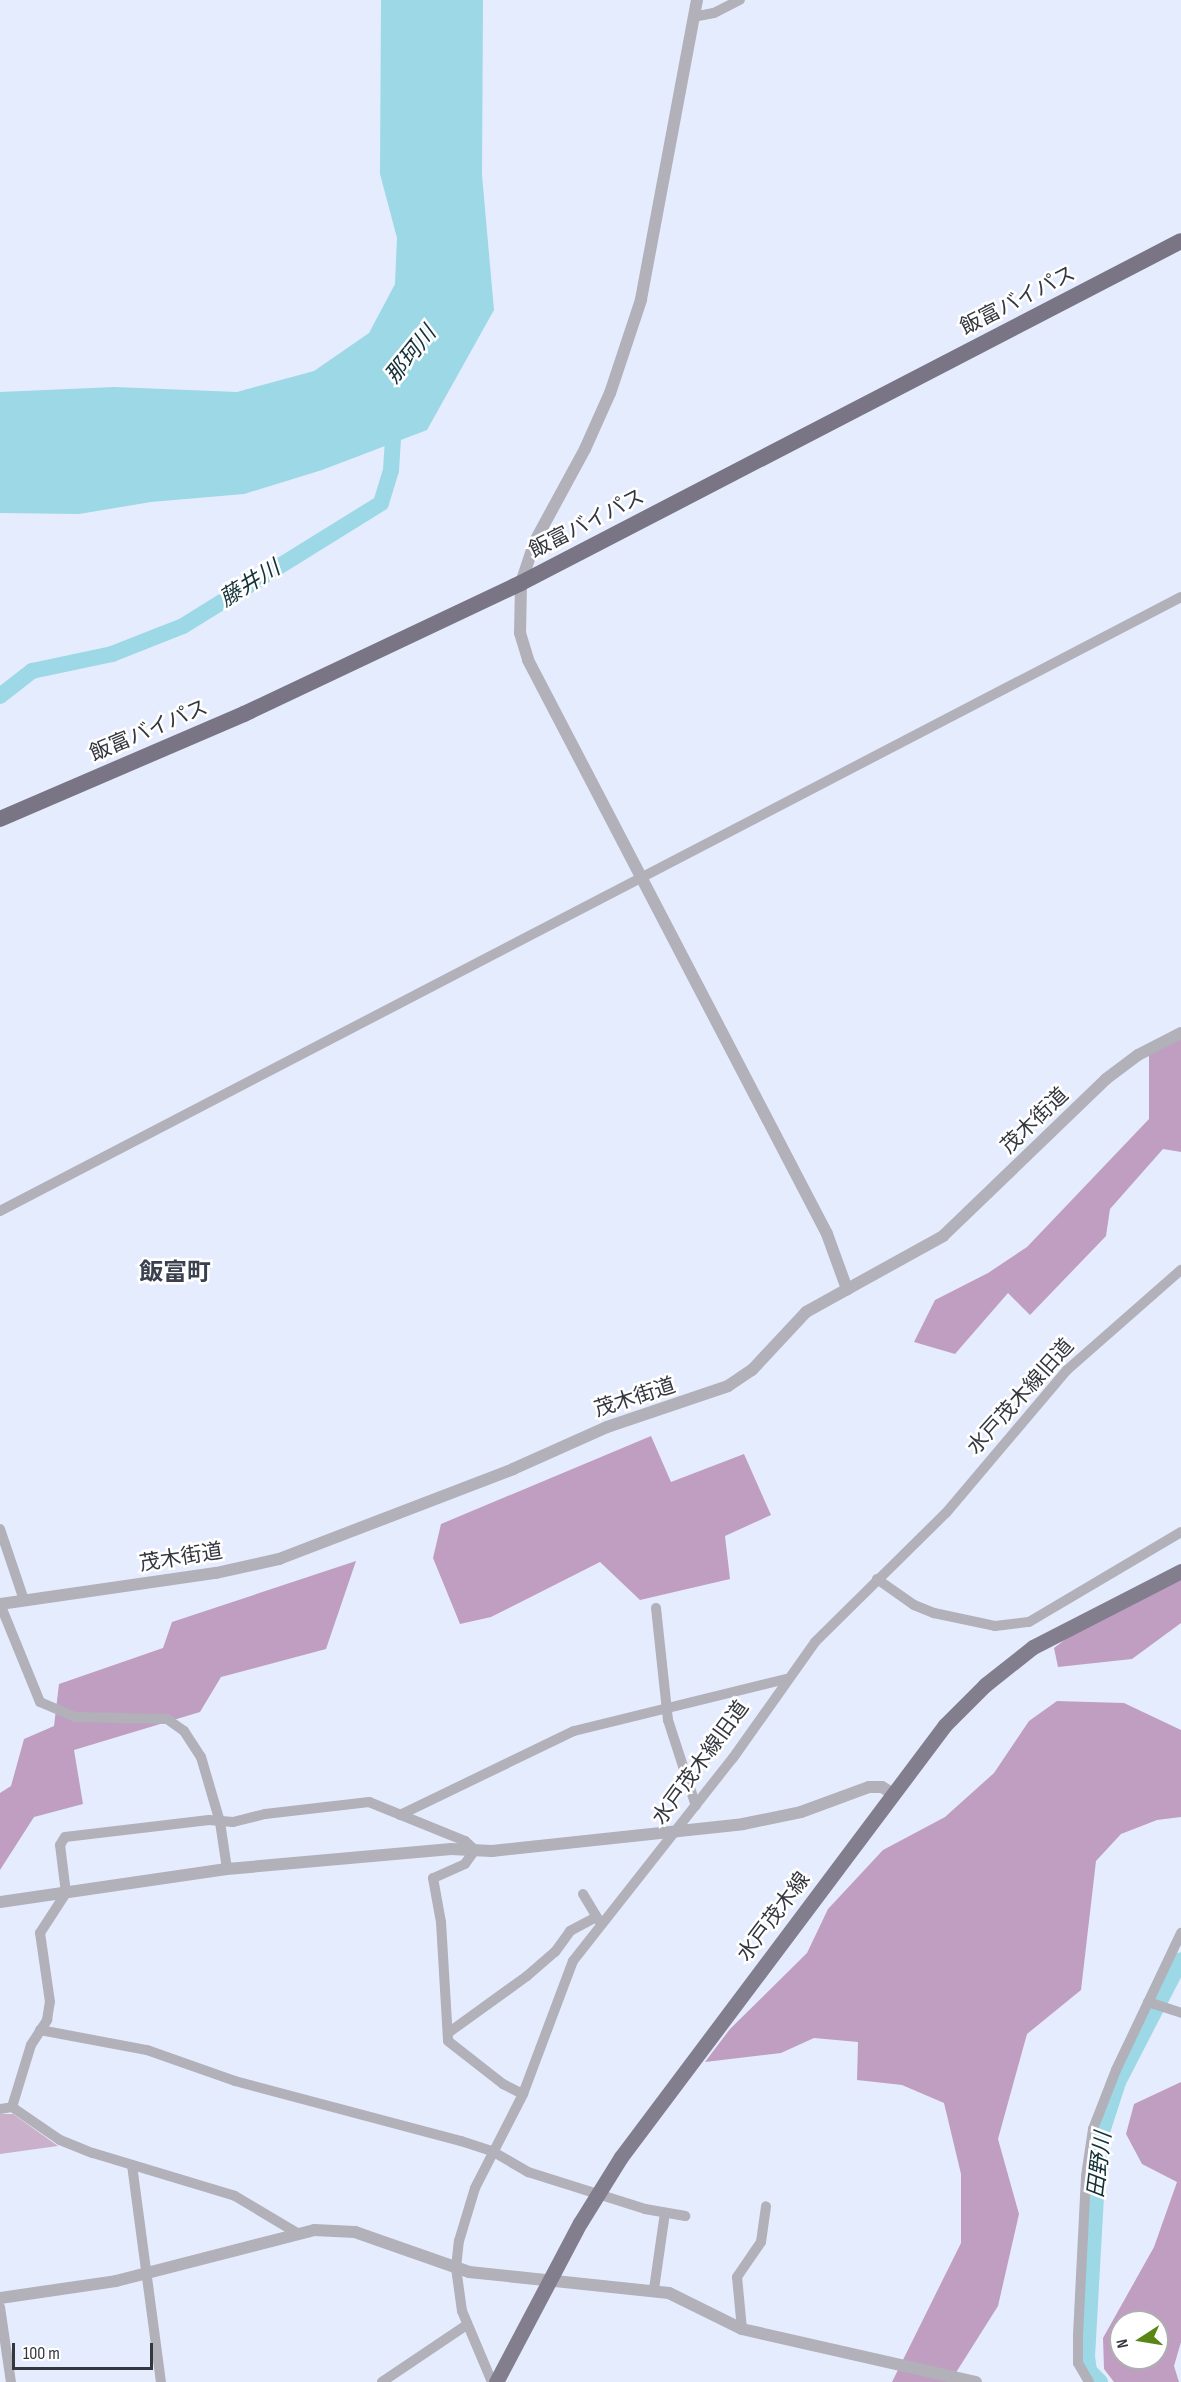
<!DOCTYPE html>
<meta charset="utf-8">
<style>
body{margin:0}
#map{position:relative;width:1181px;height:2382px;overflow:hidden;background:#e5ecfe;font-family:"Sofia Sans Condensed","Noto Sans JP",sans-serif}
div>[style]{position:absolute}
.green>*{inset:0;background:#cab0cb}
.forest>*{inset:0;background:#c09ec2}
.water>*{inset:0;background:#9cd8e5}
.river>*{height:16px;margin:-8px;padding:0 8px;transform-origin:8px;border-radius:8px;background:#9cd8e5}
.minor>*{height:10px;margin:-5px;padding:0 5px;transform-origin:5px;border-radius:5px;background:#b2b0b9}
.tertiary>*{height:12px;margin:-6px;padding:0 6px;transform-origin:6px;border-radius:6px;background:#b2b0b9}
.primary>*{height:15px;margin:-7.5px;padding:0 7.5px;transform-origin:7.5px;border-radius:7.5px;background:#827e8d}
.trunk>*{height:16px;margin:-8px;padding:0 8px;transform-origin:8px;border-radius:8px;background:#797585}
span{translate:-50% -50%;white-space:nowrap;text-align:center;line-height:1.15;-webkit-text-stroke:5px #fff;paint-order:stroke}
.street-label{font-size:21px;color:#34373e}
.water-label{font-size:22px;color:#143238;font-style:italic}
.quarter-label{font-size:24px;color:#3a404e;font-weight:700}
.north{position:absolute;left:1109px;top:2310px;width:60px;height:60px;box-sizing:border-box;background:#fff;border:2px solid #aeafb2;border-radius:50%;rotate:258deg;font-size:16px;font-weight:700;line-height:24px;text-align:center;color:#34373e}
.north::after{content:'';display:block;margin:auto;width:21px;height:27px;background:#598615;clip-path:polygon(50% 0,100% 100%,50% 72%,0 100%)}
.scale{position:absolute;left:12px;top:2343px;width:141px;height:27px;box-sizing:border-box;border:3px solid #34373e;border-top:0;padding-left:8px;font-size:18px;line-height:21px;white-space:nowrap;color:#34373e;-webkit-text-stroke:4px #fff;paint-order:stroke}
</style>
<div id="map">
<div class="green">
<i style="clip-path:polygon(0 2114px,13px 2114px,58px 2146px,0 2154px)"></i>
</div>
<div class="forest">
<i style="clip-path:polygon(1181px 1039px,1181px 1152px,1163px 1149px,1110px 1209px,1106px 1236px,1030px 1315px,1008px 1293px,955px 1354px,914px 1342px,935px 1300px,988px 1273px,1027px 1247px,1149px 1119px,1149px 1055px)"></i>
<i style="clip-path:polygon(651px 1436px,671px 1482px,744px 1454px,771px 1515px,725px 1536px,730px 1579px,640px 1600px,600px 1562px,491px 1617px,460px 1624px,433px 1558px,441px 1524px)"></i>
<i style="clip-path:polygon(356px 1561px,326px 1649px,221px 1677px,200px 1712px,74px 1750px,83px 1804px,34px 1817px,0 1870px,0 1793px,11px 1786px,24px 1739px,54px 1726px,59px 1684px,163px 1648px,172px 1622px)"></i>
<i style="clip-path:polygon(1181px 1579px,1181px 1623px,1132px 1659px,1058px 1667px,1054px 1648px,1076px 1631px)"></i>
<i style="clip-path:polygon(1057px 1701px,1124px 1703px,1181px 1730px,1181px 1817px,1157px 1820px,1121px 1834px,1096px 1861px,1081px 1990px,1027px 2034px,998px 2139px,1019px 2214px,998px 2306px,950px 2382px,892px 2382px,961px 2243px,961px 2174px,944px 2103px,902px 2085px,857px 2080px,858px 2042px,814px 2038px,781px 2053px,705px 2062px,730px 2029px,807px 1953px,828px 1909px,883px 1850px,945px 1817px,994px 1773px,1029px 1721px)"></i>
<i style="clip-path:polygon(evenodd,1181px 2082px,1181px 2342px,1174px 2366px,1179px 2382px,1114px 2382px,1104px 2369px,1103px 2338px,1154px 2247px,1177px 2182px,1142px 2164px,1126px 2134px,1134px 2104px,1181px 2082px,1121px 2322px,1157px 2322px,1157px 2358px,1121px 2358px,1121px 2322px)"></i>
</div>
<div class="water">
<i style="clip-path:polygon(381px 0,483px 0,482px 175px,494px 310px,427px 430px,322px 470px,244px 494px,151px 502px,79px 514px,0 513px,0 392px,114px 387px,237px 392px,314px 371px,369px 333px,395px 284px,397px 238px,380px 174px)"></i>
</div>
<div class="river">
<i style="left:0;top:696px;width:41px;rotate:-38deg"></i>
<i style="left:32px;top:671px;width:82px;rotate:-12deg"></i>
<i style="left:112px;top:654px;width:76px;rotate:-21.5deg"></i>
<i style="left:183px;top:626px;width:233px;rotate:-31.8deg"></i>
<i style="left:381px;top:503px;width:34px;rotate:-73deg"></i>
<i style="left:391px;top:470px;width:46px;rotate:-86.3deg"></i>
<i style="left:1100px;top:2382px;width:16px;rotate:-135deg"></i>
<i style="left:1089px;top:2371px;width:14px;rotate:-98deg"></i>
<i style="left:1087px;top:2357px;width:216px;rotate:-86.8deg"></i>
<i style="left:1099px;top:2141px;width:62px;rotate:-72.1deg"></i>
<i style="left:1118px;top:2082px;width:137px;rotate:-62.7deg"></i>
</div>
<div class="minor">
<i style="left:693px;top:17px;width:21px;rotate:-11deg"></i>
<i style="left:714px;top:13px;width:29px;rotate:-27deg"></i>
<i style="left:0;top:1211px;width:1331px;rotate:-27.47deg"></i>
<i style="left:0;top:1529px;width:75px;rotate:71.3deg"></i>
<i style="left:877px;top:1579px;width:45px;rotate:35.1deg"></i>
<i style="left:914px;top:1605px;width:22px;rotate:22deg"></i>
<i style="left:934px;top:1613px;width:62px;rotate:12deg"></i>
<i style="left:995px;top:1626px;width:34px;rotate:-7deg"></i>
<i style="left:1029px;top:1622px;width:177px;rotate:-30.6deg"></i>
<i style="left:0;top:1604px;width:106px;rotate:67.8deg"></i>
<i style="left:40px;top:1702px;width:39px;rotate:23deg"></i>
<i style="left:76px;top:1717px;width:91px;rotate:1.3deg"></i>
<i style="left:167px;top:1719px;width:21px;rotate:35deg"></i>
<i style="left:184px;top:1731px;width:31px;rotate:57deg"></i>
<i style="left:201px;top:1757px;width:68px;rotate:73.7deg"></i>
<i style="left:220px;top:1822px;width:48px;rotate:81.5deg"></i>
<i style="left:656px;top:1608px;width:113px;rotate:83.9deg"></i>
<i style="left:668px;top:1720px;width:90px;rotate:72deg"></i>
<i style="left:400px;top:1815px;width:193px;rotate:-25.8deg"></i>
<i style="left:574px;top:1731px;width:218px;rotate:-13.8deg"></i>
<i style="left:583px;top:1894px;width:33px;rotate:59deg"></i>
<i style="left:1148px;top:2002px;width:35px;rotate:18deg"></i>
<i style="left:40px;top:2030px;width:109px;rotate:10.6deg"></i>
<i style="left:147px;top:2050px;width:93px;rotate:19.4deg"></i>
<i style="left:235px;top:2081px;width:234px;rotate:14.9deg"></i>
<i style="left:461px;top:2141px;width:33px;rotate:18deg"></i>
<i style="left:492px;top:2151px;width:42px;rotate:30.3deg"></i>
<i style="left:528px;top:2172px;width:123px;rotate:17.5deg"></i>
<i style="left:645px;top:2209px;width:41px;rotate:9.9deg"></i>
<i style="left:448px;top:2033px;width:97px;rotate:-35.8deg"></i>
<i style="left:527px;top:1976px;width:37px;rotate:-41deg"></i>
<i style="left:555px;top:1952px;width:26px;rotate:-54deg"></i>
<i style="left:570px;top:1931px;width:30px;rotate:-28deg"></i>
<i style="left:12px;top:2107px;width:65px;rotate:-73deg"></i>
<i style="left:31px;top:2045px;width:30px;rotate:-57deg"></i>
<i style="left:47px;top:2020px;width:18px;rotate:-81deg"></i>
<i style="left:50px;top:2002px;width:70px;rotate:-98.2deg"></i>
<i style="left:40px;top:1933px;width:48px;rotate:-57deg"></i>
<i style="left:66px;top:1893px;width:48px;rotate:-97.1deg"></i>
<i style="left:60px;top:1845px;width:9px;rotate:-58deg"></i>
<i style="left:65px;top:1837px;width:145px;rotate:-6.7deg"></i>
<i style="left:209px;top:1820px;width:24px;rotate:5deg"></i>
<i style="left:233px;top:1822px;width:33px;rotate:-14deg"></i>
<i style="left:265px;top:1814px;width:105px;rotate:-6.6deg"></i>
<i style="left:369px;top:1802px;width:104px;rotate:22.1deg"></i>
<i style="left:465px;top:1841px;width:13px;rotate:42deg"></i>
<i style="left:475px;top:1850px;width:17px;rotate:126deg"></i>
<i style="left:465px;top:1864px;width:35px;rotate:156deg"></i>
<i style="left:433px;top:1878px;width:45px;rotate:79.7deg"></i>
<i style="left:441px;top:1922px;width:119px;rotate:86.6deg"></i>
<i style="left:448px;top:2041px;width:70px;rotate:38deg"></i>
<i style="left:503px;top:2084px;width:22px;rotate:27deg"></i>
<i style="left:0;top:2109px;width:12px;rotate:-9deg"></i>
<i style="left:12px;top:2107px;width:58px;rotate:34.5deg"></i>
<i style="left:60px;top:2140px;width:35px;rotate:22deg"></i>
<i style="left:93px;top:2153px;width:148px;rotate:16.8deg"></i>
<i style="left:235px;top:2196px;width:72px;rotate:30.8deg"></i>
<i style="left:132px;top:2165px;width:219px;rotate:82.4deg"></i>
<i style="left:654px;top:2289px;width:77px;rotate:-81.8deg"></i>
<i style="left:0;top:2307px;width:76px;rotate:81.7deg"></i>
<i style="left:742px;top:2329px;width:52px;rotate:-95.5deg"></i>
<i style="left:737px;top:2277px;width:42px;rotate:-55.6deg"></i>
<i style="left:761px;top:2242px;width:36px;rotate:-82deg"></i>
<i style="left:382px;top:2382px;width:100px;rotate:-34deg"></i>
<i style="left:492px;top:2382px;width:77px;rotate:-112.9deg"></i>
<i style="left:462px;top:2311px;width:43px;rotate:-97.9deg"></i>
<i style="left:456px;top:2268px;width:27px;rotate:-84deg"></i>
<i style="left:459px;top:2241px;width:55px;rotate:-73.2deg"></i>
<i style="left:475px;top:2188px;width:106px;rotate:-62.9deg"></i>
<i style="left:523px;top:2094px;width:142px;rotate:-69.4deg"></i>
<i style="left:573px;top:1961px;width:258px;rotate:-51.8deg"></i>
<i style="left:733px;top:1758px;width:142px;rotate:-54.7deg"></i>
<i style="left:815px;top:1642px;width:184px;rotate:-44.6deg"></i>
<i style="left:946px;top:1513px;width:187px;rotate:-49.8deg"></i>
<i style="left:1067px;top:1370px;width:152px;rotate:-41.3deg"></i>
<i style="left:1089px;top:2382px;width:22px;rotate:-120deg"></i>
<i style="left:1078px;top:2363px;width:28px;rotate:-90deg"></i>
<i style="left:1078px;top:2335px;width:159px;rotate:-87.1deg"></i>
<i style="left:1086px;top:2176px;width:48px;rotate:-81.5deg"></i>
<i style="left:1093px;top:2129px;width:63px;rotate:-68.7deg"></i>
<i style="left:1116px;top:2070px;width:152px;rotate:-64.6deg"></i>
</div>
<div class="tertiary">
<i style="left:697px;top:0;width:305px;rotate:100.6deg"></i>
<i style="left:641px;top:300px;width:98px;rotate:108.4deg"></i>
<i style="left:610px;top:393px;width:61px;rotate:114.1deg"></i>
<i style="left:585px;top:449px;width:105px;rotate:118.5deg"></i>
<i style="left:535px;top:541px;width:44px;rotate:108.4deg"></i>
<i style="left:521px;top:583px;width:50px;rotate:91.1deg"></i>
<i style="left:520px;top:633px;width:28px;rotate:73deg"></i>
<i style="left:528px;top:660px;width:647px;rotate:62.48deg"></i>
<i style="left:827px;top:1234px;width:59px;rotate:70deg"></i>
<i style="left:0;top:1604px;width:218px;rotate:-8.2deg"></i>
<i style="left:216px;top:1573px;width:65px;rotate:-12.5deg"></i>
<i style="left:279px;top:1559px;width:251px;rotate:-21deg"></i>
<i style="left:513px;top:1469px;width:103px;rotate:-24.1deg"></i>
<i style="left:607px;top:1427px;width:128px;rotate:-18.7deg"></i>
<i style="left:728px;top:1386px;width:29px;rotate:-34deg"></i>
<i style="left:752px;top:1370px;width:79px;rotate:-47deg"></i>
<i style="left:806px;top:1312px;width:157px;rotate:-29deg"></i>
<i style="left:943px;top:1236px;width:226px;rotate:-43.9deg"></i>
<i style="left:1106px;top:1079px;width:40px;rotate:-37deg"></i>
<i style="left:1138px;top:1055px;width:48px;rotate:-27.1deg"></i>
<i style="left:0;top:1902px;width:229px;rotate:-8.3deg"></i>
<i style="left:227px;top:1869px;width:225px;rotate:-5.1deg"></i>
<i style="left:451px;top:1849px;width:41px;rotate:2.8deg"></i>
<i style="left:492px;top:1851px;width:252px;rotate:-6.1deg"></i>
<i style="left:743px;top:1824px;width:59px;rotate:-11.7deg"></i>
<i style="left:801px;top:1812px;width:72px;rotate:-20.2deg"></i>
<i style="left:869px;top:1787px;width:13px"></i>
<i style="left:882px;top:1787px;width:13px;rotate:32deg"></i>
<i style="left:0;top:2298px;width:117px;rotate:-8.3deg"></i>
<i style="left:116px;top:2281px;width:204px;rotate:-14.4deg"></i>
<i style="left:314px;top:2230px;width:41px;rotate:2.8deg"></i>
<i style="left:355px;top:2232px;width:121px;rotate:19.3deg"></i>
<i style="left:469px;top:2272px;width:201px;rotate:6deg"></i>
<i style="left:669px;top:2293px;width:81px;rotate:26.3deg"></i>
<i style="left:742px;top:2329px;width:240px;rotate:12.8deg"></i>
</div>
<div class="primary">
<i style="left:496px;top:2382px;width:180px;rotate:-62.2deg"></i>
<i style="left:580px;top:2223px;width:78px;rotate:-58.2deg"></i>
<i style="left:621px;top:2157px;width:540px;rotate:-53.13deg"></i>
<i style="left:945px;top:1725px;width:57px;rotate:-45deg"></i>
<i style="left:985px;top:1685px;width:61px;rotate:-38.4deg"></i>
<i style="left:1033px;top:1647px;width:166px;rotate:-27.2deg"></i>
</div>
<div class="trunk">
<i style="left:0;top:819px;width:266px;rotate:-23.3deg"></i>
<i style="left:244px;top:714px;width:306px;rotate:-25.3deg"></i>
<i style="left:521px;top:583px;width:743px;rotate:-27.39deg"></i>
</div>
<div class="street-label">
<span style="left:1018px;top:301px;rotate:-27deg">飯富バイパス</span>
<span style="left:587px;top:524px;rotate:-27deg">飯富バイパス</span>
<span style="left:149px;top:731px;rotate:-23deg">飯富バイパス</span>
<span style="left:1035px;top:1121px;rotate:-44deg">茂木街道</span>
<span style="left:1021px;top:1397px;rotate:-48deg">水戸茂木線旧道</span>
<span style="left:635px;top:1398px;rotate:-18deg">茂木街道</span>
<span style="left:181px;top:1558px;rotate:-9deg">茂木街道</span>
<span style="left:701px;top:1763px;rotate:-54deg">水戸茂木線旧道</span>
<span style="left:774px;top:1917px;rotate:-53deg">水戸茂木線</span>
</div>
<div class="water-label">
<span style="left:411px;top:355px;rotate:-51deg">那珂川</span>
<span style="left:250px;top:584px;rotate:-32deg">藤井川</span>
<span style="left:1100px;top:2165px;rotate:-83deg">田野川</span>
</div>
<div class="quarter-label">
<span style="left:175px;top:1273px">飯富町</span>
</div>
<div class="north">N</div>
<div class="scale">100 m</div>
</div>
